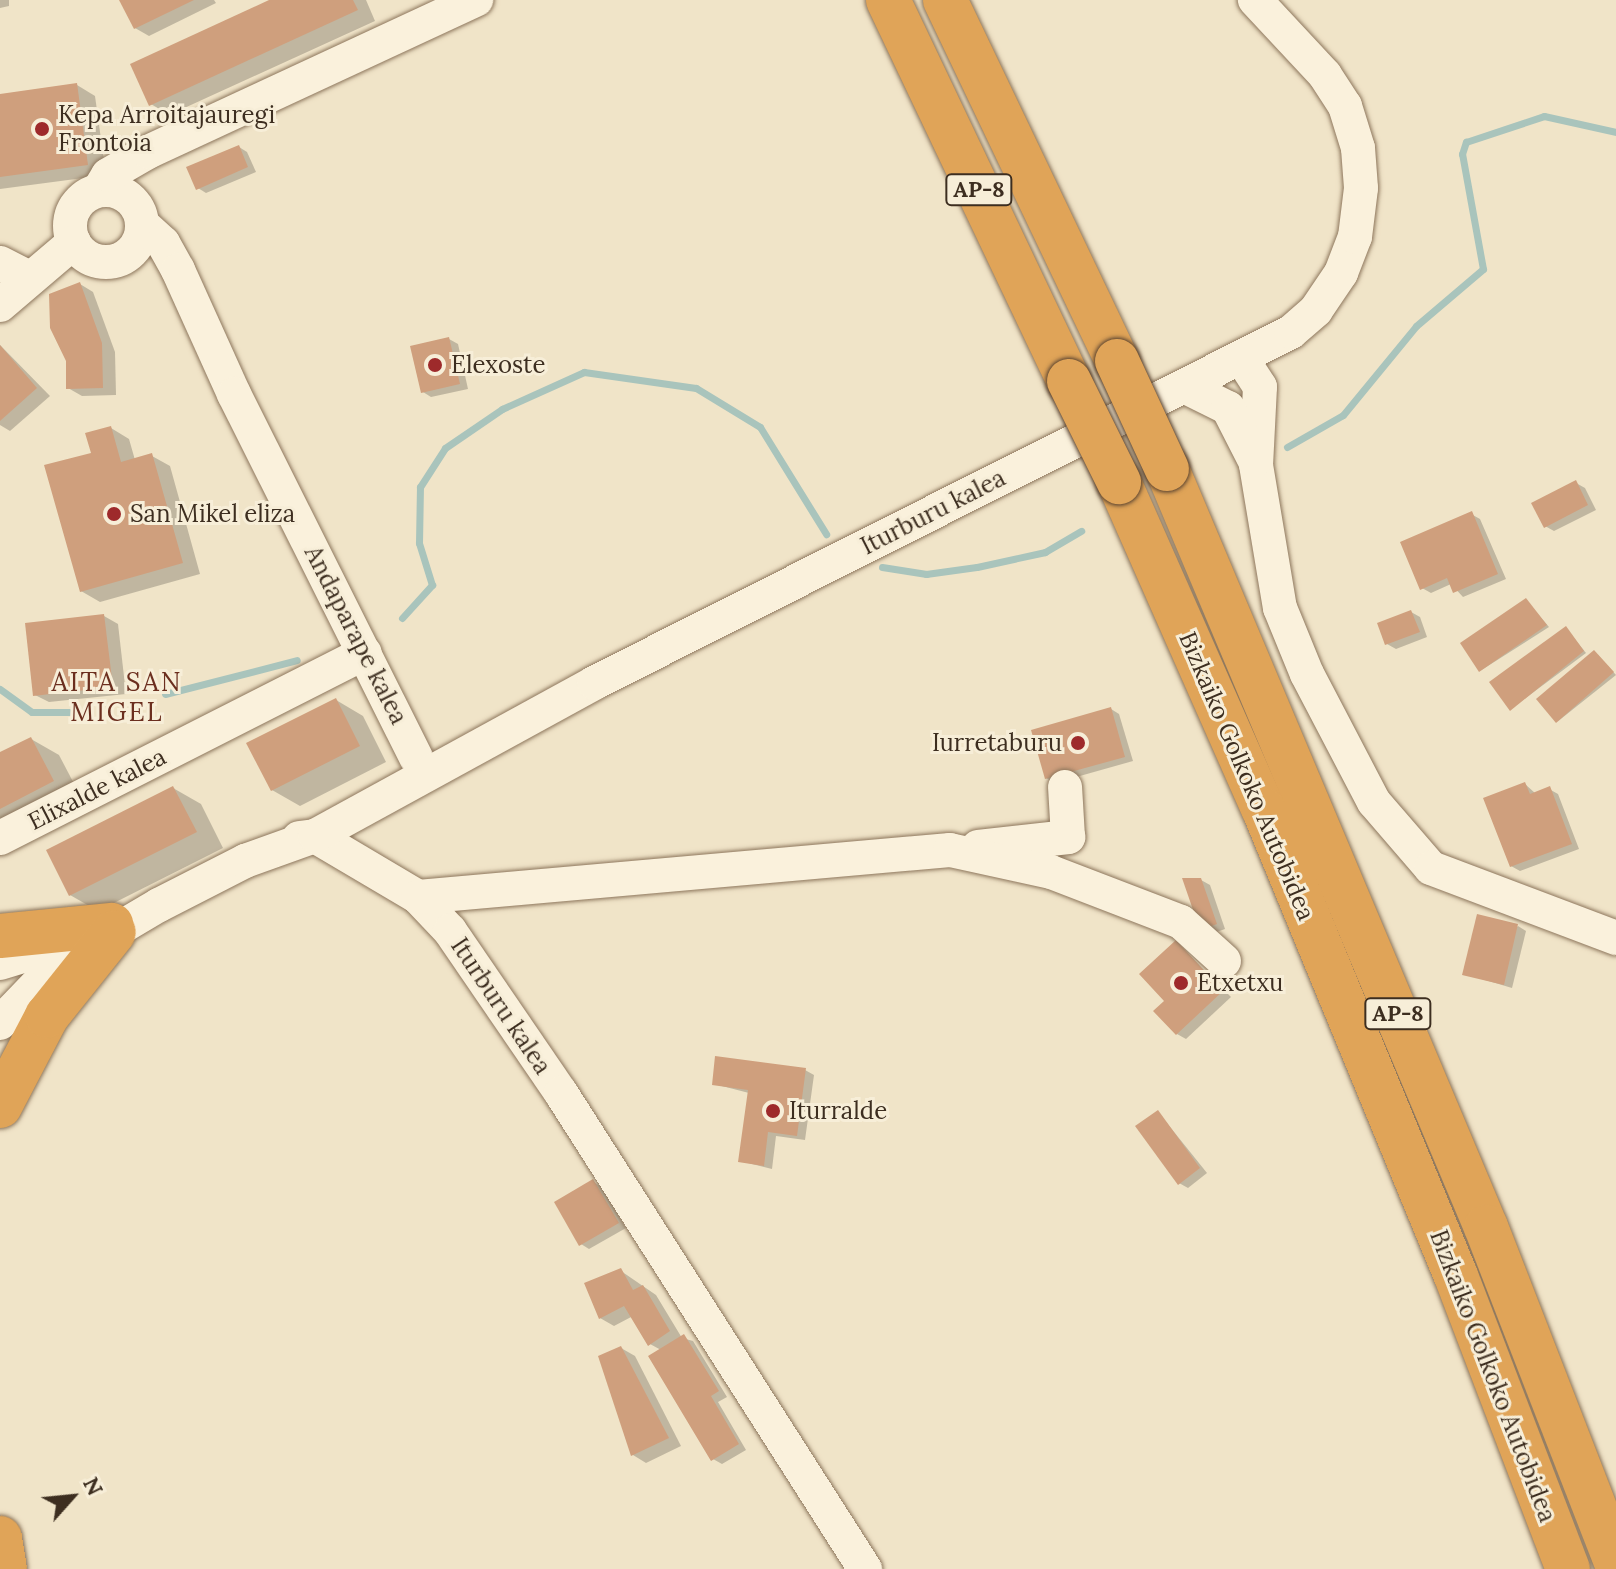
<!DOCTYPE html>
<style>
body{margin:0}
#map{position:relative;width:1616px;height:1569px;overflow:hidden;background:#f0e4c8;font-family:Lora,serif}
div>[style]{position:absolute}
.shadow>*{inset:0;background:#0003}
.stream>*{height:7px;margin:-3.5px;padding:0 3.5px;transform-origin:3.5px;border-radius:3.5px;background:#a9c4bc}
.building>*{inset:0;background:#cf9f7d}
.roads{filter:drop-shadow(0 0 2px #8d765c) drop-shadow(0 0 2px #8d765c)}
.minor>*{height:34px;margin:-17px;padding:0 17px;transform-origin:17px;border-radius:17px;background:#faf1dc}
.minor>.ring{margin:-17px;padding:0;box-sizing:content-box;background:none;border:34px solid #faf1dc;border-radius:50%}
.highway>*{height:44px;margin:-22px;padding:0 22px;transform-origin:22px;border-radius:22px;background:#e0a458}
.bridges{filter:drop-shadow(0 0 2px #5b4430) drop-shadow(0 0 2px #5b4430)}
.highway-bridge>*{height:44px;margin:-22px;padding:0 22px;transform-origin:22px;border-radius:22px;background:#e0a458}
.dots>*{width:22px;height:22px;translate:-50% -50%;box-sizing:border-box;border:4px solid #f7eed8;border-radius:50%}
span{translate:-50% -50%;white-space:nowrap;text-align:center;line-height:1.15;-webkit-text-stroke:6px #f7eed8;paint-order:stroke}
.shield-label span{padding:2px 6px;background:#f7eed8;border:2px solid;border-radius:6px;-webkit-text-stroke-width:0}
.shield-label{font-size:22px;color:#3d2e20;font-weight:700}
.poi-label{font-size:24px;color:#3d2e20}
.left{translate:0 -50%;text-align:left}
.right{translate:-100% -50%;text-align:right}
.street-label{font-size:24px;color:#3d2e20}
.neighbourhood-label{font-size:26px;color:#6b2e1e;letter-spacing:2px}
.north{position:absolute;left:32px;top:1457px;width:80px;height:80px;-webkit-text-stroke:6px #f7eed8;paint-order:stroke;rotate:63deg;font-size:22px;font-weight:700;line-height:32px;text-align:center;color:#3d2e20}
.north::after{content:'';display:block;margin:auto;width:28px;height:36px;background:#3d2e20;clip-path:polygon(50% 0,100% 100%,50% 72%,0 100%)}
</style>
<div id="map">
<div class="shadow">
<i style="clip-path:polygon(0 0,9px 0,9px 6px,0 8px)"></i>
<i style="clip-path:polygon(121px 0,214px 0,216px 3px,149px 36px,135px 28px)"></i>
<i style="clip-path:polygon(274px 0,366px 0,375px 21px,169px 115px,151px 104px)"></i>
<i style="clip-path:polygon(77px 85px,95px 96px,106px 175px,0 189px,0 96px)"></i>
<i style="clip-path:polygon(239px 147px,247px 152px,256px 172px,206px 193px,198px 188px)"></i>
<i style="clip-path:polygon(80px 284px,93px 292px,115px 352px,116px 395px,82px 396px,68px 388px)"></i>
<i style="clip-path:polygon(449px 339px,458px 344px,468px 389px,431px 397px,423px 392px)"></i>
<i style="clip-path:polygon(0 345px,50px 396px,10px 431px,0 425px)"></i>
<i style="clip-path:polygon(111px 428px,129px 439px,135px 460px,152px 456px,170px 466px,200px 574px,100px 602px,81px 591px,93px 454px)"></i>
<i style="clip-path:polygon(1576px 483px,1585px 488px,1596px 510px,1554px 531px,1545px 526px)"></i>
<i style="clip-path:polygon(1471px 514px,1480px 519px,1506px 579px,1463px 597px,1451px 584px,1431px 593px,1422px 588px)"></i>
<i style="clip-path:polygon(1526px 600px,1549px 627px,1480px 671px)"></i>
<i style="clip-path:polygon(1411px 612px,1420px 617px,1427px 637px,1396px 649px,1387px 644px)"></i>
<i style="clip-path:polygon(104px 616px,118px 624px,126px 694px,49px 702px,35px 695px)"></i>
<i style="clip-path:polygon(1566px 628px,1586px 653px,1511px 709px)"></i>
<i style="clip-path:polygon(1598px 655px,1616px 675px,1557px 722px)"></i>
<i style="clip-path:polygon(336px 700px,363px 716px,386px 762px,300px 806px,272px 790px)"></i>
<i style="clip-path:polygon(1111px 709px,1119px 714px,1133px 761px,1055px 783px,1046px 778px)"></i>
<i style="clip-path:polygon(31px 739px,59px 755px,81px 797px,0 839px,0 754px)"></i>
<i style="clip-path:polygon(1525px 784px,1536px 794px,1549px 789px,1558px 794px,1579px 849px,1520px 871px,1511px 866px)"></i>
<i style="clip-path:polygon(173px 788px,201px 804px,223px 848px,98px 911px,70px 895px)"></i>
<i style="clip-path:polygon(1201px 880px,1210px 885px,1225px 929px,1211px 934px)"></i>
<i style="clip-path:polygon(1518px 926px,1526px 931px,1512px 988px,1465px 974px)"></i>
<i style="clip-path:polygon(1176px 942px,1231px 997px,1186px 1039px,1177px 1034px,1167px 1002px)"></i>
<i style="clip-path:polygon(805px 1070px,814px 1075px,805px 1140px,776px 1136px,772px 1169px,740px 1161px,749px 1093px,714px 1084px)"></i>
<i style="clip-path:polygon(1158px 1112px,1207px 1173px,1188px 1188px,1179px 1183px)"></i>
<i style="clip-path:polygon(593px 1182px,602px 1187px,626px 1228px,589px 1249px,581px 1244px)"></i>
<i style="clip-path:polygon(621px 1271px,656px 1295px,682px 1338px,693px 1341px,727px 1397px,718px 1402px,746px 1450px,722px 1464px,713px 1459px,661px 1350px,650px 1344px,633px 1316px,614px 1326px,600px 1318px)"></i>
<i style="clip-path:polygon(621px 1348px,635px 1356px,681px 1446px,646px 1463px,633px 1455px)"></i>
</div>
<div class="stream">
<i style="left:1287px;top:447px;width:64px;rotate:-29.7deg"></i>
<i style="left:1343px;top:415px;width:115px;rotate:-50.6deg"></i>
<i style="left:1416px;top:326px;width:88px;rotate:-40.4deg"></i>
<i style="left:1483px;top:269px;width:117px;rotate:-100.3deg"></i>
<i style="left:1462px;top:154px;width:13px;rotate:-72deg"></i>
<i style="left:1466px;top:142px;width:82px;rotate:-18.4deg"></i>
<i style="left:1544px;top:116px;width:74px;rotate:12.5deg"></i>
<i style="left:882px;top:567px;width:45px;rotate:9deg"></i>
<i style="left:926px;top:574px;width:51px;rotate:-7.8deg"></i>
<i style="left:977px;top:567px;width:70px;rotate:-12.4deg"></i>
<i style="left:1045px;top:552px;width:42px;rotate:-30.3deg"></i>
<i style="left:402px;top:618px;width:45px;rotate:-47.7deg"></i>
<i style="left:432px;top:585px;width:44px;rotate:-107.2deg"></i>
<i style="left:419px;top:543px;width:56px;rotate:-89deg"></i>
<i style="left:420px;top:487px;width:46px;rotate:-57.3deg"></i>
<i style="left:445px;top:448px;width:69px;rotate:-34.4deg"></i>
<i style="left:502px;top:409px;width:90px;rotate:-24.3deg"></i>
<i style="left:584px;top:372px;width:113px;rotate:8.1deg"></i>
<i style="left:696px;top:388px;width:75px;rotate:31.4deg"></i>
<i style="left:760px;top:427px;width:126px;rotate:58.3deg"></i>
<i style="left:0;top:689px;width:39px;rotate:36deg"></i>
<i style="left:32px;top:712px;width:37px"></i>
<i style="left:165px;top:694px;width:136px;rotate:-14.4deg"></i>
</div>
<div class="building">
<i style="clip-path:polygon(119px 0,194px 0,134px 29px)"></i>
<i style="clip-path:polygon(269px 0,353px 0,358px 10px,149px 106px,130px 64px)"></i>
<i style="clip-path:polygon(77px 83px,88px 165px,0 177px,0 94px)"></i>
<i style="clip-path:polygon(239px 145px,248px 167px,196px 190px,186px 167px)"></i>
<i style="clip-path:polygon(80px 282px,102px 343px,103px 388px,66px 389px,66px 361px,50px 328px,49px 294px)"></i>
<i style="clip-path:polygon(449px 337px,460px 384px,421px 393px,410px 346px)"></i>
<i style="clip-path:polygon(0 345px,37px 388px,0 421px)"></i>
<i style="clip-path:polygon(111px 426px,121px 462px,152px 453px,183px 563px,80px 592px,44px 465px,91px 453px,85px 433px)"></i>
<i style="clip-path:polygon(1576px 480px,1588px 505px,1544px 528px,1531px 503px)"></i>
<i style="clip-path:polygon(1472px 511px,1498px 574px,1453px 593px,1447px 578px,1420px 590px,1400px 542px)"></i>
<i style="clip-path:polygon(1526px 598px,1547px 625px,1479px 672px,1460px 643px)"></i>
<i style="clip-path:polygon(1411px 610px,1420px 632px,1385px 645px,1377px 623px)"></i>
<i style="clip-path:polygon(104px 614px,113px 687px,33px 696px,25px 623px)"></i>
<i style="clip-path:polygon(1566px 626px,1584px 651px,1510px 711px,1489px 682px)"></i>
<i style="clip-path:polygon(1594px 650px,1614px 672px,1556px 723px,1536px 699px)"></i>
<i style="clip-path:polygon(336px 698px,360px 746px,271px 791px,246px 743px)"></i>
<i style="clip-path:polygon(1111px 707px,1125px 757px,1045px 779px,1031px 730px)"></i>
<i style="clip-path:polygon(31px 737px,54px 781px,0 809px,0 752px)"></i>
<i style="clip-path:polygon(1525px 782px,1530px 794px,1550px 786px,1572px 844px,1510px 867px,1483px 798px)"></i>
<i style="clip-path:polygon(173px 786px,197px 832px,69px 896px,46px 850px)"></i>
<i style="clip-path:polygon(1182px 878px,1201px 878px,1217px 924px,1200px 930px)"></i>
<i style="clip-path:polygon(1477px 914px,1518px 924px,1504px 985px,1462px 975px)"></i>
<i style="clip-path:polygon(1176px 940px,1223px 991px,1176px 1035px,1153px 1011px,1164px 1001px,1139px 974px)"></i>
<i style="clip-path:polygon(715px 1056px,806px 1068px,797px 1136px,768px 1132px,764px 1166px,738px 1162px,748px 1090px,712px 1085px)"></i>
<i style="clip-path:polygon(1158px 1110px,1200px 1168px,1178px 1185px,1135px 1126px)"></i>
<i style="clip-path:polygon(593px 1179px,619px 1223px,579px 1246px,554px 1202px)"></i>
<i style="clip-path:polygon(621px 1268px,633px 1290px,643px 1285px,670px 1331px,648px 1346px,624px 1306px,599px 1319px,584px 1283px)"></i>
<i style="clip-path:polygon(684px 1334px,719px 1391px,711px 1396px,739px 1444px,711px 1461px,648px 1356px)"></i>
<i style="clip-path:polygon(621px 1346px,669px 1438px,631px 1456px,598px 1356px)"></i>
</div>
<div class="roads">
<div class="minor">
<i class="ring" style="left:70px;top:190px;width:38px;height:38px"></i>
<i style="left:99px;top:190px;width:17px;rotate:-59deg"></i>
<i style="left:108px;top:175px;width:46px;rotate:-29.9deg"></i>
<i style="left:148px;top:152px;width:362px;rotate:-24.9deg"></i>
<i style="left:143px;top:225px;width:27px;rotate:42deg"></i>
<i style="left:163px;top:243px;width:31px;rotate:61deg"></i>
<i style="left:178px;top:270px;width:136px;rotate:65.7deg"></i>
<i style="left:234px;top:394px;width:406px;rotate:63.4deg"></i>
<i style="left:0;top:263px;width:34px;rotate:27deg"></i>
<i style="left:0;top:305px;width:97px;rotate:-40.4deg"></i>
<i style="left:1242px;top:359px;width:33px;rotate:57deg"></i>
<i style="left:1260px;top:387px;width:78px;rotate:92.9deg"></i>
<i style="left:1256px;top:465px;width:145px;rotate:80.5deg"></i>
<i style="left:1280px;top:608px;width:71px;rotate:67.8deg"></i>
<i style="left:1307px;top:674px;width:144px;rotate:62.4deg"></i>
<i style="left:1374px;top:802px;width:87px;rotate:49.2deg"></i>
<i style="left:1431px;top:868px;width:198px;rotate:20.7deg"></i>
<i style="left:1188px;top:388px;width:45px;rotate:26.6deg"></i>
<i style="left:1228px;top:408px;width:59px;rotate:63deg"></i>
<i style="left:0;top:838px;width:409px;rotate:-26.9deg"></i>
<i style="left:299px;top:838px;width:16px;rotate:-7deg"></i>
<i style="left:315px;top:836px;width:120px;rotate:30.6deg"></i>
<i style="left:418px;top:897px;width:47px;rotate:46.7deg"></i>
<i style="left:450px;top:931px;width:196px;rotate:55.6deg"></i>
<i style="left:561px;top:1093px;width:565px;rotate:57.44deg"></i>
<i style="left:978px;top:847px;width:91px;rotate:-6.3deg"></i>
<i style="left:1068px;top:837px;width:50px;rotate:-93.4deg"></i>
<i style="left:418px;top:897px;width:534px;rotate:-5.05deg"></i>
<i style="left:950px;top:850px;width:103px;rotate:12.3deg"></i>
<i style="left:1051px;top:872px;width:139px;rotate:21deg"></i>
<i style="left:1181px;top:922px;width:58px;rotate:42.2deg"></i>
<i style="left:0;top:963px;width:75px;rotate:-17deg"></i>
<i style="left:0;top:1023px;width:78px;rotate:-46deg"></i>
<i style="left:54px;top:967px;width:122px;rotate:-30.6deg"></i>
<i style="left:159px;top:905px;width:97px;rotate:-27.1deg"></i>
<i style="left:245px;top:861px;width:74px;rotate:-19.7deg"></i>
<i style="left:315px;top:836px;width:318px;rotate:-28.7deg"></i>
<i style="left:594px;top:683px;width:780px;rotate:-26.73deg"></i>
<i style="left:1291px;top:332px;width:33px;rotate:-41deg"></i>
<i style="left:1316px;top:310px;width:45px;rotate:-56deg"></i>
<i style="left:1341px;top:273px;width:39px;rotate:-69deg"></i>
<i style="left:1355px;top:237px;width:49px;rotate:-83deg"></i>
<i style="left:1361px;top:188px;width:40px;rotate:-94.3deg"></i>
<i style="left:1358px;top:148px;width:44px;rotate:-107.2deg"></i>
<i style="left:1345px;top:106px;width:37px;rotate:-123deg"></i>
<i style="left:1325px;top:75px;width:103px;rotate:-133deg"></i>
</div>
<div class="highway">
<i style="left:888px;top:0;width:422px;rotate:64.6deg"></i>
<i style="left:945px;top:0;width:400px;rotate:64.5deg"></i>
<i style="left:1167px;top:469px;width:822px;rotate:67.18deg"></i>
<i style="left:1486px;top:1227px;width:360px;rotate:68.8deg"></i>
<i style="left:1119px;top:482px;width:359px;rotate:66.2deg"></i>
<i style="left:1264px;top:810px;width:504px;rotate:67.61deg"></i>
<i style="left:1456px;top:1276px;width:314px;rotate:69.1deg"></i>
<i style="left:0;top:936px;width:112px;rotate:-5.7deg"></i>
<i style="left:0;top:1106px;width:102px;rotate:-62.4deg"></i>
<i style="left:47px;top:1016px;width:107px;rotate:-51.4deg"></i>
<i style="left:0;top:1538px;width:31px;rotate:81deg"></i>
</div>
</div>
<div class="bridges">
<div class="highway-bridge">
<i style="left:1117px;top:361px;width:119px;rotate:65.2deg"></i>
<i style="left:1069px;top:381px;width:113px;rotate:63.7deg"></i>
</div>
</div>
<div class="dots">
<i style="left:42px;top:129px;background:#9e2a2b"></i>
<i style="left:435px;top:365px;background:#9e2a2b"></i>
<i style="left:114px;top:514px;background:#9e2a2b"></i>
<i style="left:1078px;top:743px;background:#9e2a2b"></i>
<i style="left:1181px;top:983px;background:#9e2a2b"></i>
<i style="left:773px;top:1111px;background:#9e2a2b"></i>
</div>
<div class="shield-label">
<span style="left:979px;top:190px">AP-8</span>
<span style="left:1398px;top:1014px">AP-8</span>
</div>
<div class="poi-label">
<span class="left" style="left:58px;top:129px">Kepa Arroitajauregi<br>Frontoia</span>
<span class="left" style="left:451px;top:365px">Elexoste</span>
<span class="left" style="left:130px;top:514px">San Mikel eliza</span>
<span class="right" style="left:1062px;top:743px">Iurretaburu</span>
<span class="left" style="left:1197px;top:983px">Etxetxu</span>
<span class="left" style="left:789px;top:1111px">Iturralde</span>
</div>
<div class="street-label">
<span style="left:933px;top:512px;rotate:-27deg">Iturburu kalea</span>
<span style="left:356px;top:635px;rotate:63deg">Andaparape kalea</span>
<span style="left:1247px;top:776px;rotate:67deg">Bizkaiko Golkoko Autobidea</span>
<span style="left:97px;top:789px;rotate:-27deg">Elixalde kalea</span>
<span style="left:501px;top:1006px;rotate:56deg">Iturburu kalea</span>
<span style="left:1493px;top:1376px;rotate:69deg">Bizkaiko Golkoko Autobidea</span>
</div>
<div class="neighbourhood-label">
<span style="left:117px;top:697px">AITA SAN<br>MIGEL</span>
</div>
<div class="north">N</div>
</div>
